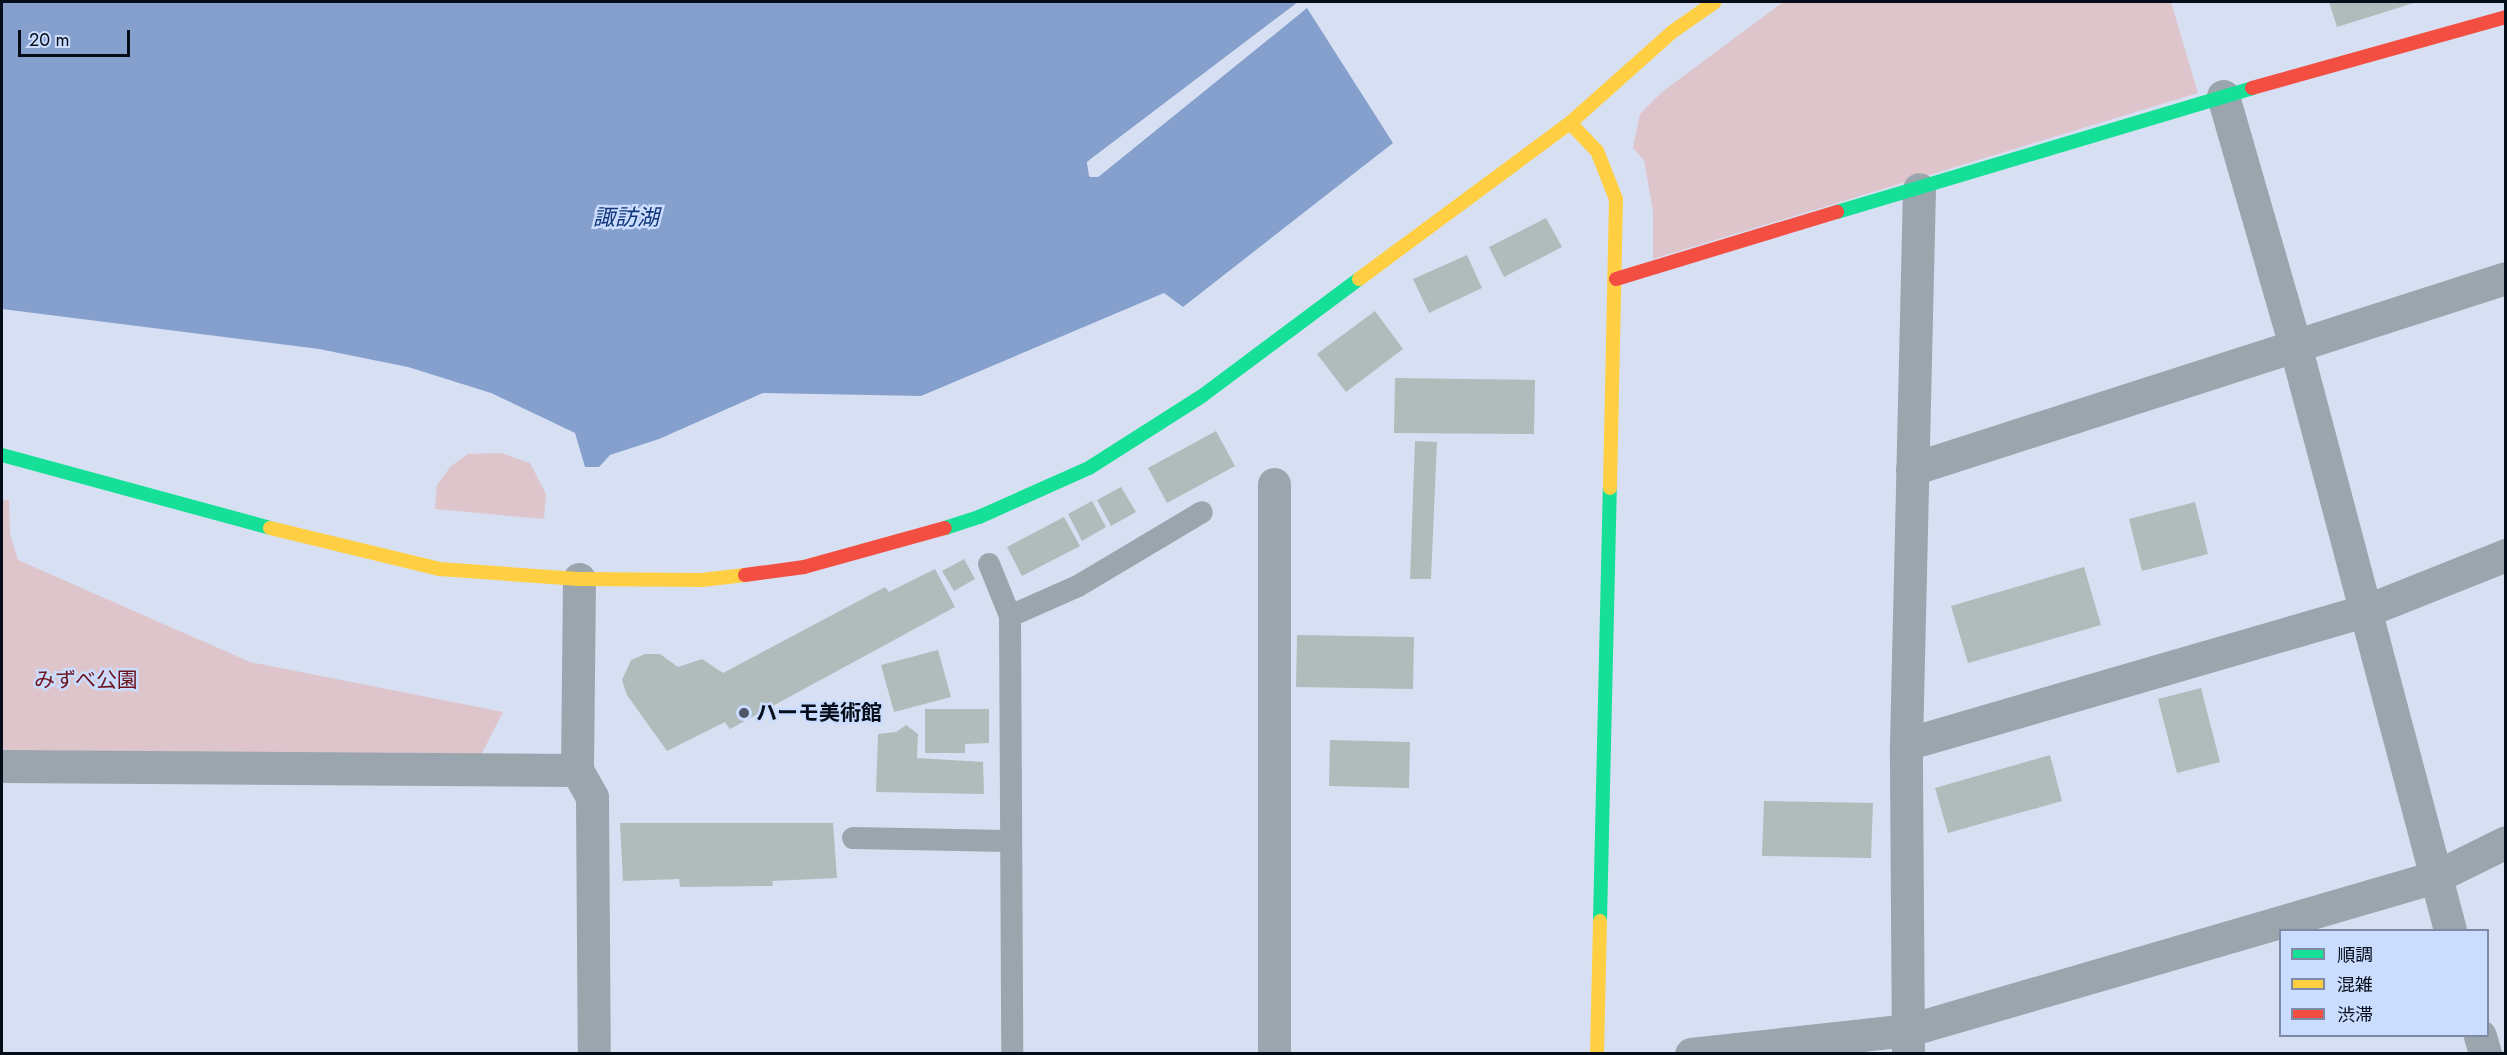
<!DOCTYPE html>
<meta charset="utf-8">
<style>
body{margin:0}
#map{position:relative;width:2507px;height:1055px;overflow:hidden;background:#d7e0f2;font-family:Jost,"Noto Sans JP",sans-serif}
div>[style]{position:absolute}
.green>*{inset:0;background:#dec5cc}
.water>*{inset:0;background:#86a0ce}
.pier>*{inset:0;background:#d7e0f2}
.building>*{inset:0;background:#b0bbbc}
.lane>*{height:22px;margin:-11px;padding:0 11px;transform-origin:11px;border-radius:11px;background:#9ba5ad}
.street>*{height:33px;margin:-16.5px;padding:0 16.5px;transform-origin:16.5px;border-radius:16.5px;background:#9ba5ad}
.fast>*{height:14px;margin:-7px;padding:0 7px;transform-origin:7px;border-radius:7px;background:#16e098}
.slow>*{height:14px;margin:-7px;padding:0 7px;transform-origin:7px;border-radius:7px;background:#ffcf43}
.jam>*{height:14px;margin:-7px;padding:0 7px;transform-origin:7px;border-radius:7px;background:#f24e42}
.dots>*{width:16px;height:16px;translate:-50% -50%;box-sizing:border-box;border:3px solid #cbddfe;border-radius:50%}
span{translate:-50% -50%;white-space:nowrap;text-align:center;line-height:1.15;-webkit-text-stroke:5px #cbddfe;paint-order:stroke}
.park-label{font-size:21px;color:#6e121c}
.poi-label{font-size:21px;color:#060d1a;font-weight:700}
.left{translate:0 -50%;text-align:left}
.water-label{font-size:22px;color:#0f3479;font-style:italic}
.frame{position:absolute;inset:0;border:3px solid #060d1a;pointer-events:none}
.legend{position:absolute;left:2279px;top:929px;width:210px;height:108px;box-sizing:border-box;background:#cbddfe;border:2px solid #7c8aa3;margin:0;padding:8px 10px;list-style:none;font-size:18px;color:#060d1a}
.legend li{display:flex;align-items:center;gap:12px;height:30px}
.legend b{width:30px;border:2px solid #7c8aa3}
.scale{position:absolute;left:18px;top:30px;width:112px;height:27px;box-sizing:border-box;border:3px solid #060d1a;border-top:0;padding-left:8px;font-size:18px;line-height:21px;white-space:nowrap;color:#060d1a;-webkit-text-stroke:4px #cbddfe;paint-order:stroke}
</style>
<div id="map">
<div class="green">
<i style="clip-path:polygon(1783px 2px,2171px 2px,2198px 93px,1653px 259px,1653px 211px,1644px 160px,1633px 148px,1640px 114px,1662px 92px)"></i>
<i style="clip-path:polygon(501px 453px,530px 463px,546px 494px,544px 519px,435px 509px,437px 485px,451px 466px,468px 454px)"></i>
<i style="clip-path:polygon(2px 500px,9px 500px,10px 534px,18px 560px,250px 662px,503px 712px,478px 761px,2px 762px)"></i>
</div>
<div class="water">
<i style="clip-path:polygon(2px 2px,1298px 2px,1087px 162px,1089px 176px,1098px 177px,1307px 8px,1393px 143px,1183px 307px,1164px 293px,921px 396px,763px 393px,659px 439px,610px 455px,599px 467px,585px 467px,575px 433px,491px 393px,408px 367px,319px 349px,2px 309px)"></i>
</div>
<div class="pier">
<i style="clip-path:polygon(1298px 2px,1089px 164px,1091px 174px,1097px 174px,1307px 8px,1098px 177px,1090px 177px,1087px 162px)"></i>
</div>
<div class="building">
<i style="clip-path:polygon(2329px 2px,2417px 2px,2337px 27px)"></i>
<i style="clip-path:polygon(1546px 218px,1562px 247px,1504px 277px,1489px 247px)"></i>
<i style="clip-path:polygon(1467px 255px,1482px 288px,1429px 313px,1413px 279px)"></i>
<i style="clip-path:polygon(1375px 311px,1403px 349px,1346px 392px,1317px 354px)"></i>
<i style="clip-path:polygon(1395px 378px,1535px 380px,1534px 434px,1394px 433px)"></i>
<i style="clip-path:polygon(1216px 431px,1235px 466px,1167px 503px,1148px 468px)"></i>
<i style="clip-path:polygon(1415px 441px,1437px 442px,1431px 579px,1410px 579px)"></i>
<i style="clip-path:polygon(1121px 487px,1136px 512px,1111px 526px,1097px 500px)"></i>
<i style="clip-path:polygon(1092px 501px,1106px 527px,1082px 541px,1068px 514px)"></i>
<i style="clip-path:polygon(2195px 502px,2208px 554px,2142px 571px,2129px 519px)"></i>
<i style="clip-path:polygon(1064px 517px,1080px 546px,1022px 576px,1007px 547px)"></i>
<i style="clip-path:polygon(964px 559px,975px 579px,954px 591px,942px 571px)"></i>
<i style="clip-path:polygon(2084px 567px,2101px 625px,1968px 663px,1951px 606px)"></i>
<i style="clip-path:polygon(935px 569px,955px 607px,730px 729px,725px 722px,667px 751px,627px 695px,622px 680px,631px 660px,645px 654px,660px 654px,678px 667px,702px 659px,723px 673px,885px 587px,889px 592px)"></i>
<i style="clip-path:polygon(1297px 635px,1414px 637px,1413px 689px,1296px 687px)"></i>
<i style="clip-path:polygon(938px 650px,951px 697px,894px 712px,881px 665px)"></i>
<i style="clip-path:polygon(2201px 688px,2220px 762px,2177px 773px,2158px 699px)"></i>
<i style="clip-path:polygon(925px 709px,989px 709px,989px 743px,965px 744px,965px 753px,925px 753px)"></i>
<i style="clip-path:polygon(906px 725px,918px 734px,917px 758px,983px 762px,984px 794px,876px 792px,878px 734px,896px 732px)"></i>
<i style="clip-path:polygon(1330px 740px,1410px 742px,1409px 788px,1329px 786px)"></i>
<i style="clip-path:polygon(2050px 755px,2062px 801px,1948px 833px,1935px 788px)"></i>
<i style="clip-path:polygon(1764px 801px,1873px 803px,1871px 858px,1762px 856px)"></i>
<i style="clip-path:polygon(620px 823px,833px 823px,837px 878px,772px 881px,773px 886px,680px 887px,679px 879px,623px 881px)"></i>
</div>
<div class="lane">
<i style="left:989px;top:564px;width:56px;rotate:68deg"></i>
<i style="left:1010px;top:616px;width:438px;rotate:89.7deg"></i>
<i style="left:1010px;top:616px;width:74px;rotate:-23.8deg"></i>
<i style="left:1078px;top:586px;width:144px;rotate:-30.8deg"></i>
<i style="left:853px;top:838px;width:156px;rotate:1.1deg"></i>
</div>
<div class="street">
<i style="left:2223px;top:96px;width:259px;rotate:73.9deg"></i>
<i style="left:2295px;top:345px;width:605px;rotate:75.16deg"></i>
<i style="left:1912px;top:469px;width:624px;rotate:-17.83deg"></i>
<i style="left:579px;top:579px;width:191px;rotate:90.6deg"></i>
<i style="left:577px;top:770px;width:31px;rotate:61deg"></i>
<i style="left:592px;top:797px;width:257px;rotate:89.6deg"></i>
<i style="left:1906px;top:744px;width:478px;rotate:-16.2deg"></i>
<i style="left:2365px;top:611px;width:152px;rotate:-21.7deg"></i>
<i style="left:2px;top:766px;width:575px;rotate:0.4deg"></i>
<i style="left:2480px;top:1036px;width:19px;rotate:74deg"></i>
<i style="left:1274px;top:1054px;width:570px;rotate:-90deg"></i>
<i style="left:1691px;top:1054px;width:219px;rotate:-6.3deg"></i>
<i style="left:1909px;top:1030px;width:548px;rotate:-16.22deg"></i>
<i style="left:2435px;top:877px;width:79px;rotate:-26.2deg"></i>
<i style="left:1908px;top:1054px;width:310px;rotate:-90.4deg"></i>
<i style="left:1906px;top:744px;width:555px;rotate:-88.66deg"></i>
</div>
<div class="fast">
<i style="left:1837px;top:212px;width:433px;rotate:-16.6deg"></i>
<i style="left:2px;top:455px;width:278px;rotate:15.2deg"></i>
<i style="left:945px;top:528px;width:36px;rotate:-18deg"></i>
<i style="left:979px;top:517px;width:120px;rotate:-24deg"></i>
<i style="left:1089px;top:468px;width:134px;rotate:-32.5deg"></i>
<i style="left:1202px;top:396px;width:196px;rotate:-36.7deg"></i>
<i style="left:1600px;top:921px;width:433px;rotate:-88.7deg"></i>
</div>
<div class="slow">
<i style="left:1570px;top:123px;width:39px;rotate:46deg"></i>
<i style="left:1597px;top:151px;width:52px;rotate:68.4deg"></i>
<i style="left:1616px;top:199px;width:289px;rotate:91.2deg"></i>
<i style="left:1359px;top:279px;width:262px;rotate:-36.5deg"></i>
<i style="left:1570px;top:123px;width:137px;rotate:-41.7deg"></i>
<i style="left:1672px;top:32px;width:52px;rotate:-34.9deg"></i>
<i style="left:270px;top:528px;width:174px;rotate:13.6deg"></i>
<i style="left:439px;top:569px;width:140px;rotate:4.1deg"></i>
<i style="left:579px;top:579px;width:123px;rotate:0.5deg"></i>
<i style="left:702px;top:580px;width:43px;rotate:-6.6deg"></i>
<i style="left:1597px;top:1054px;width:133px;rotate:-88.7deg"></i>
</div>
<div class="jam">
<i style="left:2252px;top:88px;width:264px;rotate:-15.6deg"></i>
<i style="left:1616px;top:279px;width:231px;rotate:-16.9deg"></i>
<i style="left:745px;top:575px;width:60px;rotate:-7.7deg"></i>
<i style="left:804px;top:567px;width:146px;rotate:-15.5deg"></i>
</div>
<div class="dots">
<i style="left:744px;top:713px;background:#4f5766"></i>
</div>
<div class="park-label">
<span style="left:86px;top:680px">みずべ公園</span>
</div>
<div class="poi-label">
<span class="left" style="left:756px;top:713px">ハーモ美術館</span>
</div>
<div class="water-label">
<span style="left:626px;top:218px">諏訪湖</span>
</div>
<div class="frame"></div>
<ul class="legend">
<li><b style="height:8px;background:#16e098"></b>順調</li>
<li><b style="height:8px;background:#ffcf43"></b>混雑</li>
<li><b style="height:8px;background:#f24e42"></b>渋滞</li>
</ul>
<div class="scale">20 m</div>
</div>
